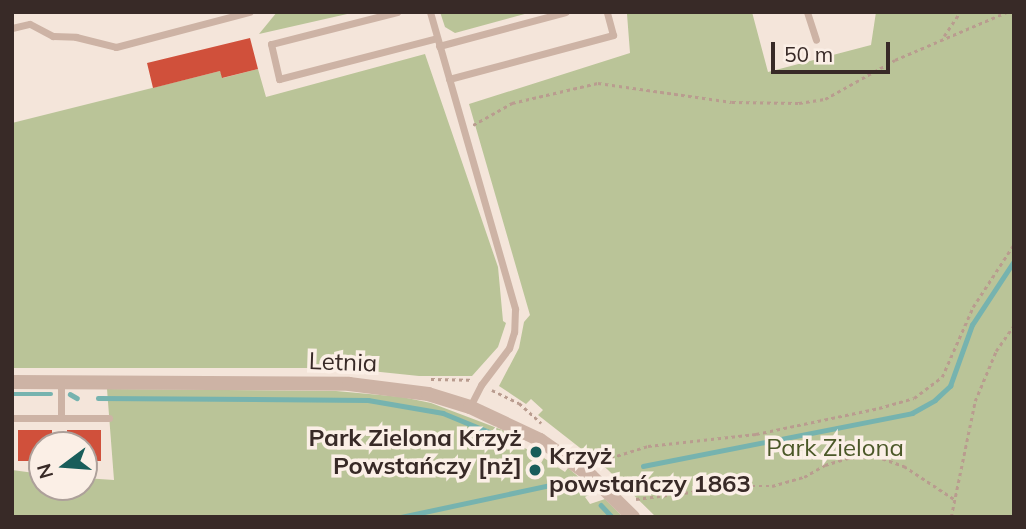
<!DOCTYPE html>
<meta charset="utf-8">
<style>
body{margin:0}
#map{position:relative;width:1026px;height:529px;overflow:hidden;background:#f4e5da;font-family:Mulish,sans-serif}
div>[style]{position:absolute}
.green>*{inset:0;background:#bac498}
.stream>*{height:4.5px;margin:-2.25px;padding:0 2.25px;transform-origin:2.25px;border-radius:2.25px;background:#76b3af}
.building>*{inset:0;background:#d0503b}
.path>*{height:2.5px;margin-top:-1.25px;transform-origin:0;background:repeating-linear-gradient(90deg,#b99c8f 0 3.5px,transparent 0 7px)}
.lane>*{height:7px;margin:-3.5px;padding:0 3.5px;transform-origin:3.5px;border-radius:3.5px;background:#cdb3a5}
.street>*{height:14px;margin:-7px;padding:0 7px;transform-origin:7px;border-radius:7px;background:#cdb3a5}
.dots>*{width:19px;height:19px;translate:-50% -50%;box-sizing:border-box;border:4px solid #fbefe6;border-radius:50%}
span{translate:-50% -50%;white-space:nowrap;text-align:center;line-height:1.15;-webkit-text-stroke:7px #fbefe6;paint-order:stroke}
.street-label{font-size:24px;color:#382a27}
.poi-label{font-size:24px;color:#382a27;font-weight:700}
.right{translate:-100% -50%;text-align:right}
.left{translate:0 -50%;text-align:left}
.park-label{font-size:24px;color:#4b5828}
.frame{position:absolute;inset:0;border:14px solid #382a27;pointer-events:none}
.north{position:absolute;left:28px;top:431px;width:70px;height:70px;box-sizing:border-box;background:#fbefe6;border:2px solid #ada09a;border-radius:50%;rotate:254deg;font-size:19px;font-weight:700;line-height:28px;text-align:center;color:#382a27}
.north::after{content:'';display:block;margin:auto;width:24px;height:32px;background:#195d5a;clip-path:polygon(50% 0,100% 100%,50% 72%,0 100%)}
.scale{position:absolute;left:771px;top:42px;width:119px;height:32px;box-sizing:border-box;border:4px solid #382a27;border-top:0;padding-left:9px;font-size:21px;line-height:24px;white-space:nowrap;color:#382a27;-webkit-text-stroke:5px #fbefe6;paint-order:stroke}
</style>
<div id="map">
<div class="green">
<i style="clip-path:polygon(277px 12px,356px 12px,259px 34px)"></i>
<i style="clip-path:polygon(440px 12px,532px 12px,455px 33px,445px 27px)"></i>
<i style="clip-path:polygon(633px 12px,752px 12px,768px 72px,871px 45px,876px 12px,1014px 12px,1014px 517px,656px 517px,607px 469px,538px 415px,543px 410px,531px 399px,526px 404px,499px 386px,519px 348px,524px 322px,530px 315px,469px 104px,630px 53px,627px 14px)"></i>
<i style="clip-path:polygon(425px 54px,498px 267px,503px 321px,506px 323px,498px 347px,472px 376px,419px 376px,342px 368px,12px 368px,12px 123px,220px 71px,223px 78px,258px 69px,266px 97px)"></i>
<i style="clip-path:polygon(107px 389px,336px 391px,402px 397px,431px 403px,505px 431px,503px 435px,510px 441px,541px 456px,533px 470px,536px 472px,544px 458px,565px 472px,568px 468px,592px 488px,592px 493px,585px 497px,590px 504px,605px 499px,623px 517px,12px 517px,12px 470px,42px 474px,42px 487px,84px 487px,84px 478px,114px 480px)"></i>
</div>
<div class="stream">
<i style="left:12px;top:394px;width:39px"></i>
<i style="left:70px;top:394px;width:8px;rotate:30deg"></i>
<i style="left:98px;top:398px;width:270px;rotate:0.4deg"></i>
<i style="left:368px;top:400px;width:76px;rotate:9.8deg"></i>
<i style="left:443px;top:413px;width:61px;rotate:22.3deg"></i>
<i style="left:643px;top:466px;width:274px;rotate:-11.1deg"></i>
<i style="left:912px;top:413px;width:26px;rotate:-29deg"></i>
<i style="left:935px;top:400px;width:21px;rotate:-43deg"></i>
<i style="left:950px;top:386px;width:65px;rotate:-70.2deg"></i>
<i style="left:972px;top:325px;width:77px;rotate:-56.7deg"></i>
<i style="left:601px;top:505px;width:16px;rotate:47deg"></i>
<i style="left:401px;top:517px;width:172px;rotate:-12.1deg"></i>
<i style="left:569px;top:481px;width:20px;rotate:33deg"></i>
</div>
<div class="building">
<i style="clip-path:polygon(250px 38px,258px 69px,222px 78px,220px 71px,153px 88px,147px 63px)"></i>
<i style="clip-path:polygon(18px 430px,52px 430px,52px 445px,42px 445px,42px 461px,18px 461px)"></i>
<i style="clip-path:polygon(67px 430px,101px 430px,101px 461px,84px 461px,84px 445px,67px 445px)"></i>
</div>
<div class="path">
<i style="left:944px;top:36px;width:29px;rotate:-56deg"></i>
<i style="left:473px;top:125px;width:45px;rotate:-29.4deg"></i>
<i style="left:512px;top:103px;width:88px;rotate:-13.1deg"></i>
<i style="left:598px;top:83px;width:135px;rotate:8.1deg"></i>
<i style="left:732px;top:102px;width:67px;rotate:0.9deg"></i>
<i style="left:799px;top:103px;width:26px;rotate:-9deg"></i>
<i style="left:825px;top:99px;width:80px;rotate:-29.1deg"></i>
<i style="left:895px;top:60px;width:122px;rotate:-23.2deg"></i>
<i style="left:431px;top:379px;width:39px;rotate:1deg"></i>
<i style="left:492px;top:390px;width:30px;rotate:26deg"></i>
<i style="left:519px;top:403px;width:30px;rotate:42deg"></i>
<i style="left:597px;top:462px;width:53px;rotate:-17.4deg"></i>
<i style="left:648px;top:446px;width:109px;rotate:-6.3deg"></i>
<i style="left:756px;top:434px;width:126px;rotate:-11.9deg"></i>
<i style="left:879px;top:408px;width:36px;rotate:-16deg"></i>
<i style="left:914px;top:398px;width:35px;rotate:-37deg"></i>
<i style="left:942px;top:377px;width:77px;rotate:-66.1deg"></i>
<i style="left:973px;top:307px;width:75px;rotate:-56.9deg"></i>
<i style="left:636px;top:499px;width:103px;rotate:-7.3deg"></i>
<i style="left:738px;top:486px;width:34px"></i>
<i style="left:772px;top:486px;width:33px;rotate:-16deg"></i>
<i style="left:804px;top:477px;width:24px;rotate:-30deg"></i>
<i style="left:825px;top:465px;width:24px;rotate:-17deg"></i>
<i style="left:848px;top:458px;width:28px;rotate:-4deg"></i>
<i style="left:876px;top:456px;width:30px;rotate:20deg"></i>
<i style="left:904px;top:466px;width:60px;rotate:33.4deg"></i>
<i style="left:951px;top:517px;width:118px;rotate:-78.3deg"></i>
<i style="left:975px;top:401px;width:54px;rotate:-67.2deg"></i>
<i style="left:996px;top:351px;width:32px;rotate:-55deg"></i>
</div>
<div class="lane">
<i style="left:397px;top:12px;width:130px;rotate:165.7deg"></i>
<i style="left:271px;top:44px;width:36px;rotate:77deg"></i>
<i style="left:279px;top:79px;width:163px;rotate:-14.5deg"></i>
<i style="left:430px;top:12px;width:309px;rotate:74deg"></i>
<i style="left:515px;top:309px;width:23px;rotate:92deg"></i>
<i style="left:514px;top:332px;width:17px;rotate:107deg"></i>
<i style="left:509px;top:348px;width:46px;rotate:127.1deg"></i>
<i style="left:481px;top:385px;width:25px;rotate:117deg"></i>
<i style="left:807px;top:12px;width:29px;rotate:72deg"></i>
<i style="left:12px;top:28px;width:18px;rotate:-13deg"></i>
<i style="left:30px;top:24px;width:26px;rotate:28deg"></i>
<i style="left:53px;top:36px;width:23px;rotate:2deg"></i>
<i style="left:76px;top:37px;width:41px;rotate:14deg"></i>
<i style="left:116px;top:47px;width:138px;rotate:-14.7deg"></i>
<i style="left:439px;top:46px;width:131px;rotate:-15deg"></i>
<i style="left:449px;top:79px;width:170px;rotate:-15deg"></i>
<i style="left:613px;top:35px;width:24px;rotate:-105deg"></i>
<i style="left:12px;top:418px;width:97px"></i>
<i style="left:61px;top:418px;width:35px;rotate:-90deg"></i>
</div>
<div class="street">
<i style="left:12px;top:382px;width:337px;rotate:0.3deg"></i>
<i style="left:349px;top:384px;width:80px;rotate:7.2deg"></i>
<i style="left:428px;top:394px;width:44px;rotate:17.2deg"></i>
<i style="left:470px;top:407px;width:77px;rotate:25.2deg"></i>
<i style="left:540px;top:440px;width:62px;rotate:35.2deg"></i>
<i style="left:591px;top:476px;width:59px;rotate:44.3deg"></i>
</div>
<div class="dots">
<i style="left:536px;top:452px;background:#195d5a"></i>
<i style="left:535px;top:470px;background:#195d5a"></i>
</div>
<div class="street-label">
<span style="left:343px;top:362px;rotate:2deg">Letnia</span>
</div>
<div class="poi-label">
<span class="right" style="left:522px;top:452px">Park Zielona Krzyż<br>Powstańczy [nż]</span>
<span class="left" style="left:549px;top:470px">Krzyż<br>powstańczy 1863</span>
</div>
<div class="park-label">
<span style="left:835px;top:448px">Park Zielona</span>
</div>
<div class="frame"></div>
<div class="north">N</div>
<div class="scale">50 m</div>
</div>
